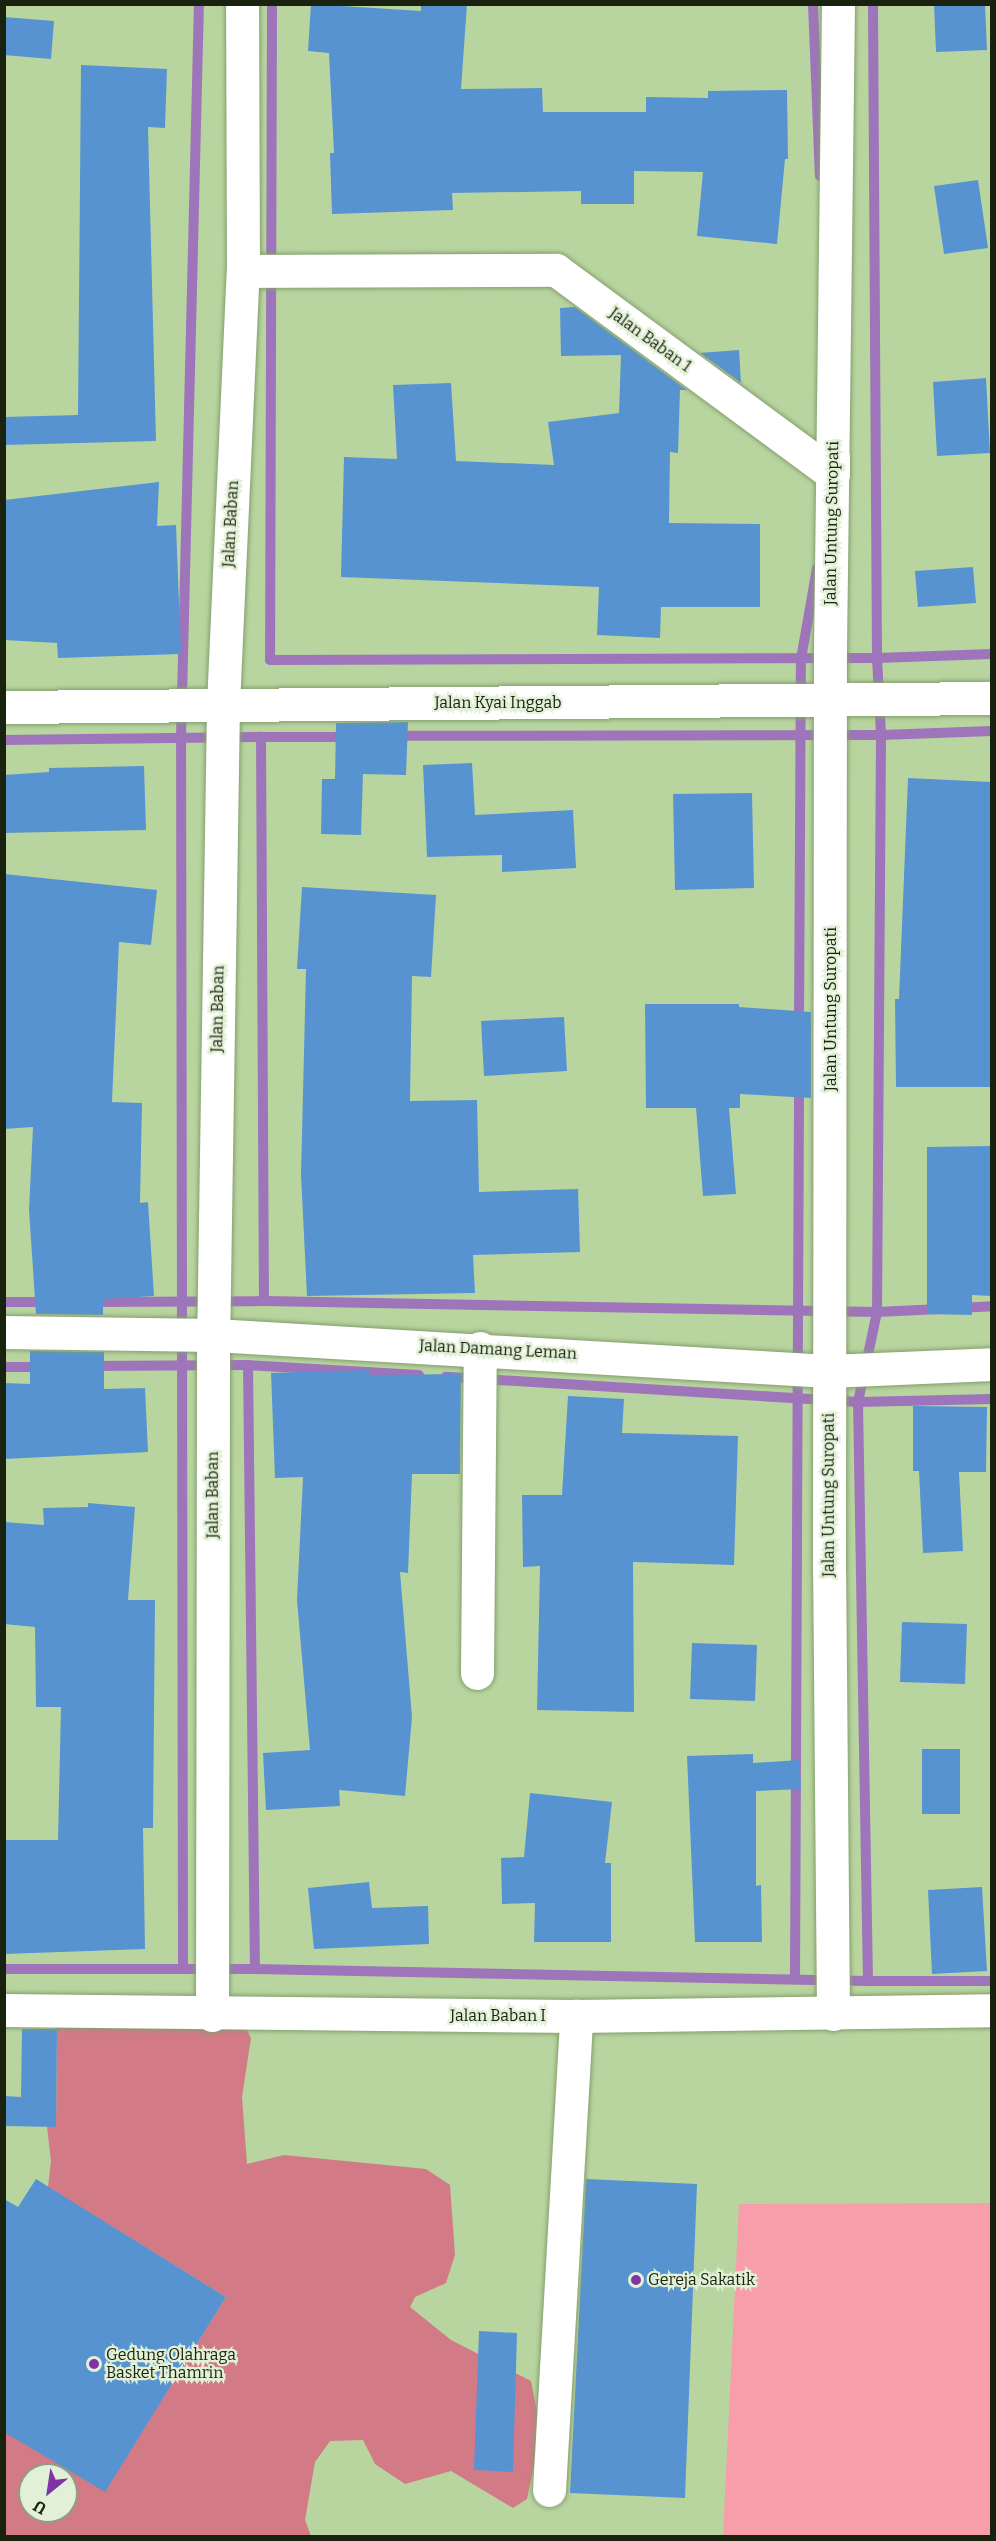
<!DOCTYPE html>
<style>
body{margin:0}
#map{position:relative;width:996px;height:2541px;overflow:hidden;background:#b8d5a0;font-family:Bitter,serif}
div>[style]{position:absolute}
.green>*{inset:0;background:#f79eaa}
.forest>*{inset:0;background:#d37a87}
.stream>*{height:10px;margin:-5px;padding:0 5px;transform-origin:5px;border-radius:5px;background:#9e75ba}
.building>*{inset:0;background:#5893d1}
.roads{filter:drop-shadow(0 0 2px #849f6d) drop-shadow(0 0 2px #849f6d)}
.minor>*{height:33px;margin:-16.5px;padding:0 16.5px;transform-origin:16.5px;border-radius:16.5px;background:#fff}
.dots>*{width:16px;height:16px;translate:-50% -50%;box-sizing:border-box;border:3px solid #e1f0d6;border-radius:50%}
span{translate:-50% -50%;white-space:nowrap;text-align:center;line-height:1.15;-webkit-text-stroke:4.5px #e1f0d6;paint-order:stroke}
.street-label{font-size:16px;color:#18220e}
.poi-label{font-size:16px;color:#18220e}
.left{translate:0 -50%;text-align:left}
.frame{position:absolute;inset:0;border:6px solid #18220e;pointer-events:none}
.north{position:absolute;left:18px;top:2463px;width:60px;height:60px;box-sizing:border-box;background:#e1f0d6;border:2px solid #919e86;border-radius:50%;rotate:210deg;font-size:16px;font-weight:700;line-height:24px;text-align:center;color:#18220e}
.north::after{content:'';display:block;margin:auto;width:21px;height:27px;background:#7e34a6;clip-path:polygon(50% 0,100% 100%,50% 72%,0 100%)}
</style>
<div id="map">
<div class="green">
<i style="clip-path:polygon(991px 2203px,991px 2536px,723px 2536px,739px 2204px)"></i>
</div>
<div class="forest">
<i style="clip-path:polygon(evenodd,57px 2017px,245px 2026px,251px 2038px,242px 2097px,247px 2164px,284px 2155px,426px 2169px,450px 2185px,455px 2255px,446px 2283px,415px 2297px,410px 2307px,451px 2340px,531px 2381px,541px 2432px,527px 2499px,513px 2508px,451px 2471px,405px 2484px,375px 2464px,363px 2440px,330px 2441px,315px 2462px,305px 2520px,311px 2536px,5px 2536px,5px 2432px,105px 2491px,226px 2297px,48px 2187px,51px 2161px,47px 2127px,56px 2126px,57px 2017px,30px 2475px,66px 2475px,66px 2511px,30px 2511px,30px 2475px)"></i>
</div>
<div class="stream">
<i style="left:272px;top:4px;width:656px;rotate:90.17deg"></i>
<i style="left:270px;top:660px;width:607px;rotate:-0.19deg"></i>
<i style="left:877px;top:658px;width:77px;rotate:87deg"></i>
<i style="left:881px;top:735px;width:487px;rotate:179.9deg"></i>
<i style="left:813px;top:4px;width:172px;rotate:87.7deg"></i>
<i style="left:873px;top:4px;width:654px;rotate:89.65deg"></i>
<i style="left:877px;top:658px;width:115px;rotate:-2deg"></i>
<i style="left:349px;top:737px;width:88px;rotate:180deg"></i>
<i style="left:261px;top:737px;width:564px;rotate:89.7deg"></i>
<i style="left:264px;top:1301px;width:613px;rotate:1.03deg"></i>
<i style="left:877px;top:1312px;width:92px;rotate:101.9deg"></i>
<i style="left:858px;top:1402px;width:413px;rotate:-176.5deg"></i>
<i style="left:4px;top:740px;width:257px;rotate:-0.7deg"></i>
<i style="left:799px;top:1025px;width:366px;rotate:-89.7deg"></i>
<i style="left:801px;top:659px;width:92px;rotate:-80deg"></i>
<i style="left:4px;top:1302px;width:44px"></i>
<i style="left:91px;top:1302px;width:173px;rotate:-0.3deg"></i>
<i style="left:959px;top:1308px;width:33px;rotate:-3deg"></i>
<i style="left:940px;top:1309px;width:63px;rotate:177.3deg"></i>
<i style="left:877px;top:1312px;width:577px;rotate:-89.6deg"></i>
<i style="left:881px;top:735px;width:111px;rotate:-2.1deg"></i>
<i style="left:90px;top:1366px;width:158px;rotate:-0.4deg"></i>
<i style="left:4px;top:1367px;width:40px"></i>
<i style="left:419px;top:1375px;width:171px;rotate:-176.7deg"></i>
<i style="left:248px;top:1365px;width:604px;rotate:89.34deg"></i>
<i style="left:255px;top:1969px;width:613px;rotate:1.12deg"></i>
<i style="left:992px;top:1399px;width:134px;rotate:178.7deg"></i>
<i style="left:858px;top:1402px;width:579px;rotate:89.01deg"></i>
<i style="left:868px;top:1981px;width:124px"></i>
<i style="left:4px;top:1969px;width:251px"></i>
<i style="left:183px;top:1969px;width:1231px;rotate:-90.09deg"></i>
<i style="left:181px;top:738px;width:734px;rotate:-88.6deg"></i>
<i style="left:795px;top:1979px;width:894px;rotate:-89.74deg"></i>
</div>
<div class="building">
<i style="clip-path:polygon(311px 4px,421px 11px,421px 4px,467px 4px,461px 89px,542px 88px,543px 112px,646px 112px,646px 97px,708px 98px,708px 91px,787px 90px,788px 159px,785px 159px,777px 244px,697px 236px,703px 172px,634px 171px,634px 204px,581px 204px,581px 191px,452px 193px,453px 210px,332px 214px,330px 153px,334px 153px,329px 53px,308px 51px)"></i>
<i style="clip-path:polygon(934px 4px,985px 4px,987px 50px,936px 52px)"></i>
<i style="clip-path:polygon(4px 17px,54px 21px,51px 59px,4px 55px)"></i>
<i style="clip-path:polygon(81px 65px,167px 69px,165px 128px,148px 127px,156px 441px,4px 445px,4px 417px,78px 415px)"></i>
<i style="clip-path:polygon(978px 180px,988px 248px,944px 254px,934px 186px)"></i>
<i style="clip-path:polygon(575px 307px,687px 390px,680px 390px,678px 453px,670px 452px,669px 523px,760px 524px,760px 607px,661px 607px,660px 638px,597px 635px,599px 587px,341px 577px,344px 457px,397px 459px,393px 385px,451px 383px,456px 461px,554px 465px,548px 422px,619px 413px,621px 355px,561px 356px,560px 308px)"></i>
<i style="clip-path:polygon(739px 350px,741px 383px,700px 353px)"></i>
<i style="clip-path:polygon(986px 378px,990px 453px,937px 456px,933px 382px)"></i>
<i style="clip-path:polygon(159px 482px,157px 526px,176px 525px,181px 654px,58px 658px,57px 643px,4px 640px,4px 500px)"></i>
<i style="clip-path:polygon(973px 567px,976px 603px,918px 607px,915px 571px)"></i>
<i style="clip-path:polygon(408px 722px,406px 775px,363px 774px,361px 835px,321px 834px,322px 779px,335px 779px,336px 723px)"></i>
<i style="clip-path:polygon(472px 763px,475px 815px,573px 810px,576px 868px,502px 872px,502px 855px,427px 857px,423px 765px)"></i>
<i style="clip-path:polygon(144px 766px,146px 830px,4px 833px,4px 775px,49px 772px,49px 768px)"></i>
<i style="clip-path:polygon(908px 778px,992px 782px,992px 1087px,896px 1087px,895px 999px,899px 999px)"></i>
<i style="clip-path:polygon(752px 793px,754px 888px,675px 890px,673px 794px)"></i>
<i style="clip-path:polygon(4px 874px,157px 890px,151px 945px,119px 942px,112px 1102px,142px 1103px,140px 1203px,148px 1202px,154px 1296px,103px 1299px,103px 1315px,36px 1314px,29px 1210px,33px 1127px,4px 1129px)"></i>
<i style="clip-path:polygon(302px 887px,436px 895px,431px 977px,412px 976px,410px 1101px,477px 1100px,479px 1192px,578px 1189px,580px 1252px,473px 1255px,475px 1293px,307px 1296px,301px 1175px,306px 969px,297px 969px)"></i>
<i style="clip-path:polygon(645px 1004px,739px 1004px,739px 1007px,811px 1012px,811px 1098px,740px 1094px,740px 1108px,729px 1108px,736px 1194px,703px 1196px,696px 1108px,646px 1108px)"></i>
<i style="clip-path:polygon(564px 1017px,567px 1071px,484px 1076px,481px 1021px)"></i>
<i style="clip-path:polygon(992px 1146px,992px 1296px,972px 1295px,972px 1315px,927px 1314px,927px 1147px)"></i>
<i style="clip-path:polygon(30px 1351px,104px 1352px,104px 1389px,145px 1388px,148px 1452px,4px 1459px,4px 1383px,30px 1384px)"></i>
<i style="clip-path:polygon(370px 1370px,370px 1375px,461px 1374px,460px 1474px,412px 1474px,408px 1573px,400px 1572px,412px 1717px,405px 1796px,339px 1790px,340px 1806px,266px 1810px,263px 1753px,310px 1750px,297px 1600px,303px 1477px,275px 1478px,271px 1373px)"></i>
<i style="clip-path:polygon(568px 1396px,624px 1399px,622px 1433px,738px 1436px,734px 1565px,633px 1562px,634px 1712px,537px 1710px,540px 1566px,523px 1567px,522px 1495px,562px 1495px)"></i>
<i style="clip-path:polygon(913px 1406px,987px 1407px,986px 1472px,959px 1472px,963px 1551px,923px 1553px,919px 1471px,913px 1471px)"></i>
<i style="clip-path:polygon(88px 1503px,135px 1507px,128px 1600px,155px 1600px,153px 1828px,143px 1828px,145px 1949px,4px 1954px,4px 1840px,58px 1840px,61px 1707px,36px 1707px,35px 1627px,4px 1624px,4px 1522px,44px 1525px,43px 1508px,88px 1507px)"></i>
<i style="clip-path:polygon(902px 1622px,967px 1624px,965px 1684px,900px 1682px)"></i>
<i style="clip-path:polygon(692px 1643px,757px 1645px,755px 1701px,690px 1699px)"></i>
<i style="clip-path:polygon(922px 1749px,960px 1749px,960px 1814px,922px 1814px)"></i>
<i style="clip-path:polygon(753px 1754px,753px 1763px,799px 1760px,801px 1789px,756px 1791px,756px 1886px,761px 1885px,762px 1942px,695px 1942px,687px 1756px)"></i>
<i style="clip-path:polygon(530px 1793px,612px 1802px,605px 1863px,611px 1863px,611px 1942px,534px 1942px,535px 1903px,502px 1904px,501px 1858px,524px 1857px)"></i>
<i style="clip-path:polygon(369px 1882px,372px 1908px,428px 1906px,429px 1944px,314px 1949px,308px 1888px)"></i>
<i style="clip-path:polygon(982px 1887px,987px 1971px,932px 1974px,928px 1890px)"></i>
<i style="clip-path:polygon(22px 2029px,57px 2029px,56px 2127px,4px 2126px,4px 2096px,21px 2097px)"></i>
<i style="clip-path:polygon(36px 2179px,226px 2297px,105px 2492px,4px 2432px,4px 2199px,18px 2207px)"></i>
<i style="clip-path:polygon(586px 2179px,697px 2184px,685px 2498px,570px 2493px)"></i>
<i style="clip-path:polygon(479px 2331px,517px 2333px,513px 2472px,474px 2470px)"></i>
</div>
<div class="roads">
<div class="minor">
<i style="left:243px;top:271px;width:313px;rotate:-0.2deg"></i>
<i style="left:556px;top:270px;width:344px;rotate:36.4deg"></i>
<i style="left:833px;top:474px;width:17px;rotate:-90deg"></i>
<i style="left:4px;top:707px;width:988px;rotate:-0.52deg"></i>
<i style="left:4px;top:1332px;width:210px;rotate:0.8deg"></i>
<i style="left:214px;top:1335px;width:615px;rotate:3.36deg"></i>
<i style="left:828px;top:1371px;width:164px;rotate:-2.4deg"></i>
<i style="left:477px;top:1673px;width:325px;rotate:-89.5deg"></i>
<i style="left:4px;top:2010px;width:572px;rotate:0.6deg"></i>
<i style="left:576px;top:2016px;width:416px;rotate:-0.8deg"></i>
<i style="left:833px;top:2014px;width:442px;rotate:-90.5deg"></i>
<i style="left:829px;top:1572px;width:922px;rotate:-89.94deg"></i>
<i style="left:830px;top:650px;width:646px;rotate:-89.29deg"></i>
<i style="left:212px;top:2015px;width:666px;rotate:-89.91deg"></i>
<i style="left:213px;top:1349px;width:644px;rotate:-89.11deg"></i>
<i style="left:223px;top:705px;width:434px;rotate:-87.4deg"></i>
<i style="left:243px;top:271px;width:267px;rotate:-90.2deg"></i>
<i style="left:549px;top:2490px;width:475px;rotate:-86.7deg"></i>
</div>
</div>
<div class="dots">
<i style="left:636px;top:2280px;background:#7e34a6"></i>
<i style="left:94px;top:2364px;background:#7e34a6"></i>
</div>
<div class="street-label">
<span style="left:650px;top:340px;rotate:36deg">Jalan Baban 1</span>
<span style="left:832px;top:523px;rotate:-89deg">Jalan Untung Suropati</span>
<span style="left:231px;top:524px;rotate:-87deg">Jalan Baban</span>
<span style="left:498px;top:703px">Jalan Kyai Inggab</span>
<span style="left:218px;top:1009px;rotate:-89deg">Jalan Baban</span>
<span style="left:831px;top:1009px;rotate:-90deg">Jalan Untung Suropati</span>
<span style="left:498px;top:1350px;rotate:3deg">Jalan Damang Leman</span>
<span style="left:213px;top:1495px;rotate:-90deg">Jalan Baban</span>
<span style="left:829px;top:1495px;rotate:-90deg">Jalan Untung Suropati</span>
<span style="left:498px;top:2016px">Jalan Baban I</span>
</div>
<div class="poi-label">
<span class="left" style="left:648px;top:2280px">Gereja Sakatik</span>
<span class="left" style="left:106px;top:2364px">Gedung Olahraga<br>Basket Thamrin</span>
</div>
<div class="frame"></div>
<div class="north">U</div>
</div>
